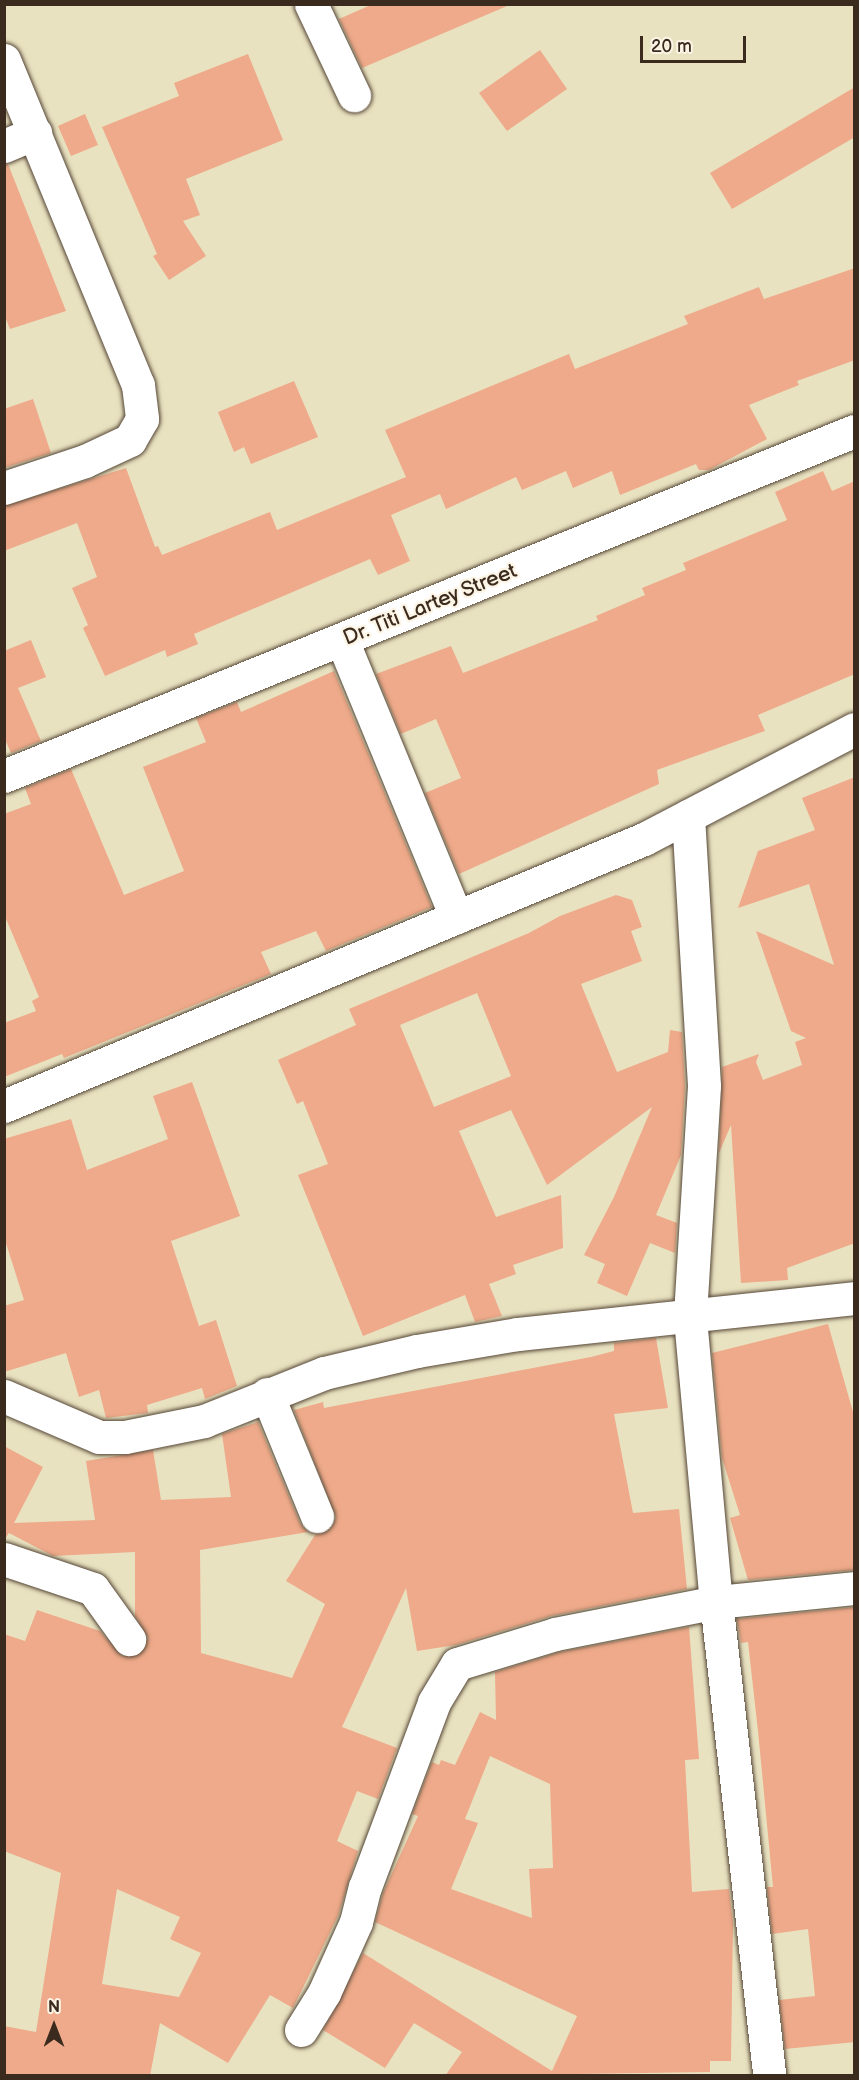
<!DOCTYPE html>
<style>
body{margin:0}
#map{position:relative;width:859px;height:2080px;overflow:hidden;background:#e9e2c0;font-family:"Balsamiq Sans",sans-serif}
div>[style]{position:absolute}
.building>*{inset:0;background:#eeaa8a}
.roads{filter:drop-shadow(0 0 2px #554636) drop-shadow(0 0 2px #554636)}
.street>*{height:33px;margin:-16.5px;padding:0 16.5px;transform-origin:16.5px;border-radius:16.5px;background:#fff}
span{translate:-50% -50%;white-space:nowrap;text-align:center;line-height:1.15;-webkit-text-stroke:4.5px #fcf5e5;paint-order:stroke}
.street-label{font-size:21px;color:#3b2a1e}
.frame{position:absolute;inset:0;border:6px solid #3b2a1e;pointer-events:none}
.north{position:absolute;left:24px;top:1996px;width:60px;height:60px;-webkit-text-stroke:4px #fcf5e5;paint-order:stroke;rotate:0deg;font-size:16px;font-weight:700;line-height:24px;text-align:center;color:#3b2a1e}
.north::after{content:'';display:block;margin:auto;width:21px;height:27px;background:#3b2a1e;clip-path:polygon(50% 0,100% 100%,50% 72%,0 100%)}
.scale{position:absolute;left:640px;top:36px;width:106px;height:27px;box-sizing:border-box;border:3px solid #3b2a1e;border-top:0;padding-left:8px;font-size:18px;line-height:21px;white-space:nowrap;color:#3b2a1e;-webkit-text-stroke:4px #fcf5e5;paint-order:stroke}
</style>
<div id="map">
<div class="building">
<i style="clip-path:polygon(373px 4px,512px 4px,362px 68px,339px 19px)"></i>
<i style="clip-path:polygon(540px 50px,567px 89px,507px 131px,479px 93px)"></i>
<i style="clip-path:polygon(248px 54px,283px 140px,186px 179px,200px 215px,183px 221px,206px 256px,169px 280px,153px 256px,157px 254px,102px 127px,179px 96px,174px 83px)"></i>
<i style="clip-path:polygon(855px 87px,855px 137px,732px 209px,710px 173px)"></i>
<i style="clip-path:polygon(85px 114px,98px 145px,71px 156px,58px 126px)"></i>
<i style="clip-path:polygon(8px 164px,66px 311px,10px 329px,4px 314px,4px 165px)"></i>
<i style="clip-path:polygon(855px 268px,855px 360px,797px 381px,799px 385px,749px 405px,767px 439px,709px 470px,699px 470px,696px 464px,620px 495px,612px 471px,573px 488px,566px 471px,522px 490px,516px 477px,446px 509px,440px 494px,391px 515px,410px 561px,378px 575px,370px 559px,194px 634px,198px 644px,167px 657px,165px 650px,105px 676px,83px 628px,88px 625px,72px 588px,97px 577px,77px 523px,4px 551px,4px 506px,126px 468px,155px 547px,158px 546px,162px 555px,270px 512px,277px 530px,406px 477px,385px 430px,569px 354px,575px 369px,688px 324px,684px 316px,759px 287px,764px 299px)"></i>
<i style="clip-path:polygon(294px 381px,318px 437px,251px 464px,244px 447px,234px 452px,218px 412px)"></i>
<i style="clip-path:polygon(33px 399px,51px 453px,4px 468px,4px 409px)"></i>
<i style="clip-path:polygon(823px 471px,832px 491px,855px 481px,855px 674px,758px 715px,765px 731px,657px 770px,659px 784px,459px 874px,425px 793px,461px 778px,436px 719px,401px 734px,376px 674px,451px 646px,463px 673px,598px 620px,596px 616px,645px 595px,642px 588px,686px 570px,683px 563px,787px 520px,775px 492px)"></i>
<i style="clip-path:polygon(31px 640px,46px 677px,18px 688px,41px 741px,11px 753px,4px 737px,4px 651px)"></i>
<i style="clip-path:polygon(334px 671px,432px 907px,326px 951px,316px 931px,261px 952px,271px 974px,64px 1058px,62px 1054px,4px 1077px,4px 1023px,36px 1011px,32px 1001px,39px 997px,4px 914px,4px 814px,31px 804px,25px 788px,71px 769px,124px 895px,184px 871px,143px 767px,206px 742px,196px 718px,237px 702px,241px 712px)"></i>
<i style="clip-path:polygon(855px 777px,855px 1243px,787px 1268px,788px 1280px,741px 1283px,731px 1125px,719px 1153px,722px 1067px,759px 1054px,756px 1062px,763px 1080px,802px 1065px,795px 1042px,806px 1038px,791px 1031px,756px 931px,834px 965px,809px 884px,738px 908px,758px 851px,815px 830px,802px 798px)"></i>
<i style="clip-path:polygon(evenodd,616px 895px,632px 900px,642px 927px,631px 931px,642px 961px,581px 984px,617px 1072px,668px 1052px,670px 1030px,682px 1032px,685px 1086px,681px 1155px,656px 1215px,677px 1223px,675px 1253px,650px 1243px,627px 1296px,597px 1283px,605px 1264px,584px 1255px,614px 1197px,652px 1107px,547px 1185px,511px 1110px,459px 1131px,496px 1217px,561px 1195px,563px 1248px,513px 1265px,516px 1274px,489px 1284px,502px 1316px,475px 1322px,465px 1295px,363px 1336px,298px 1175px,328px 1164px,303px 1101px,297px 1104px,278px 1060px,356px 1025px,349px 1009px,529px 933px,560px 916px,616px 895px,477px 993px,511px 1076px,434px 1107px,400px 1025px,477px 993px)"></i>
<i style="clip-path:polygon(192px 1082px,240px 1216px,171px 1241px,199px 1326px,216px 1320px,237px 1386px,205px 1399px,202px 1388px,147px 1405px,148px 1413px,106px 1418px,99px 1390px,79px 1397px,66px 1353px,4px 1372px,4px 1306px,24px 1300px,4px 1237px,4px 1139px,71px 1119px,87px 1170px,168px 1139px,153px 1096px)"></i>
<i style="clip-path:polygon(828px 1324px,855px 1419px,855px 1570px,748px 1580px,730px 1518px,740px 1515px,722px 1458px,712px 1353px)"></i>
<i style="clip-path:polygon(evenodd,656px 1338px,668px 1408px,614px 1414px,633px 1513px,679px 1509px,687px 1589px,551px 1616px,456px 1645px,417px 1651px,406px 1588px,342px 1727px,397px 1748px,378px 1799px,357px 1791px,337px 1841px,358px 1851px,338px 1916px,293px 2008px,270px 1995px,228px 2063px,160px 2023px,150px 2076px,4px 2076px,4px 2026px,36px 2032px,61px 1873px,4px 1851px,4px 1634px,25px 1641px,37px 1610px,100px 1631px,122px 1656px,139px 1654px,148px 1638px,135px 1616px,135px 1552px,53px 1556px,9px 1533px,4px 1540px,4px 1446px,43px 1467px,14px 1523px,95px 1520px,86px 1461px,153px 1450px,161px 1500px,231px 1497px,222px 1434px,258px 1422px,300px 1523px,308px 1532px,200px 1550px,201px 1653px,292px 1678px,325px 1604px,286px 1581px,315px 1535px,331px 1528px,336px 1518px,294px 1410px,323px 1402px,324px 1408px,591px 1357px,614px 1351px,614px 1343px,656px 1338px,117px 1889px,180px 1917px,170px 1939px,201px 1953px,179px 1997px,102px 1984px,117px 1889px)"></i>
<i style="clip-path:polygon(855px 1607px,855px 2042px,785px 2049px,779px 2000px,815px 1996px,808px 1929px,772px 1934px,767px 1887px,773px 1887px,758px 1731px,748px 1642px,741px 1643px,737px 1619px)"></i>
<i style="clip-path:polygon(evenodd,689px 1627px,699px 1759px,685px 1760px,692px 1892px,729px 1889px,733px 1923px,731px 2061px,710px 2061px,710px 2072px,445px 2076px,462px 2052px,414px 2023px,385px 2068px,323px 2030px,363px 1953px,552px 2071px,577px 2016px,375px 1922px,383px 1893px,418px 1816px,412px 1814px,432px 1762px,439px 1765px,441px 1760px,455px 1765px,480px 1712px,496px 1720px,495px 1672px,560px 1652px,689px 1627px,490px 1756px,550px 1784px,553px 1868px,529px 1869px,532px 1918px,451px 1889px,478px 1823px,465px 1819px,490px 1756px)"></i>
</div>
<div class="roads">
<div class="street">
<i style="left:311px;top:4px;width:101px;rotate:64.7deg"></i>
<i style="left:4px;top:60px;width:352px;rotate:67.6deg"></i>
<i style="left:138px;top:385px;width:34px;rotate:83deg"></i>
<i style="left:142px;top:419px;width:24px;rotate:120deg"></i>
<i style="left:130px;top:440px;width:50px;rotate:155deg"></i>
<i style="left:85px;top:461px;width:85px;rotate:161.6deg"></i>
<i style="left:4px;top:146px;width:34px;rotate:-23deg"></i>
<i style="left:342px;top:640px;width:300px;rotate:67.6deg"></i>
<i style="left:4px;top:776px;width:917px;rotate:-22.09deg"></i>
<i style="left:688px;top:816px;width:270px;rotate:86.6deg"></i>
<i style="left:704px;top:1086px;width:232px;rotate:93.5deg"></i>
<i style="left:690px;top:1318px;width:274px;rotate:84.8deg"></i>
<i style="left:715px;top:1591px;width:488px;rotate:83.6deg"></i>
<i style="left:4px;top:1106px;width:693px;rotate:-22.65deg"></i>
<i style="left:644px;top:839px;width:237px;rotate:-27.6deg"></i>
<i style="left:267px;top:1394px;width:132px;rotate:67.7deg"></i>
<i style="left:4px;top:1396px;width:103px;rotate:23.3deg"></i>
<i style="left:99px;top:1437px;width:26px"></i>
<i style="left:125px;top:1437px;width:81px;rotate:-11.4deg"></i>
<i style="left:204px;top:1421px;width:129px;rotate:-21.8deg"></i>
<i style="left:324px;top:1373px;width:96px;rotate:-13.3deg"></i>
<i style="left:417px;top:1351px;width:102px;rotate:-9.6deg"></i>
<i style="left:518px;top:1334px;width:338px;rotate:-6.1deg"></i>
<i style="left:4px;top:1559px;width:94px;rotate:18.6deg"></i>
<i style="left:93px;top:1589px;width:62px;rotate:54.2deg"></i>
<i style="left:301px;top:2030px;width:44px;rotate:-58.1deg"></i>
<i style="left:324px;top:1993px;width:78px;rotate:-65.7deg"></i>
<i style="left:356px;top:1922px;width:36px;rotate:-76deg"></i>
<i style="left:365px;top:1887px;width:197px;rotate:-69.5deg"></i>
<i style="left:434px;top:1702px;width:44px;rotate:-58.8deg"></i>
<i style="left:457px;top:1664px;width:102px;rotate:-17deg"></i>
<i style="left:555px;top:1634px;width:165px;rotate:-11.2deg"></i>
<i style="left:717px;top:1602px;width:138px;rotate:-5.8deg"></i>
</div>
</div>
<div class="street-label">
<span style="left:430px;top:605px;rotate:-22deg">Dr. Titi Lartey Street</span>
</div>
<div class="frame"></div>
<div class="north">N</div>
<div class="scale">20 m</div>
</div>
